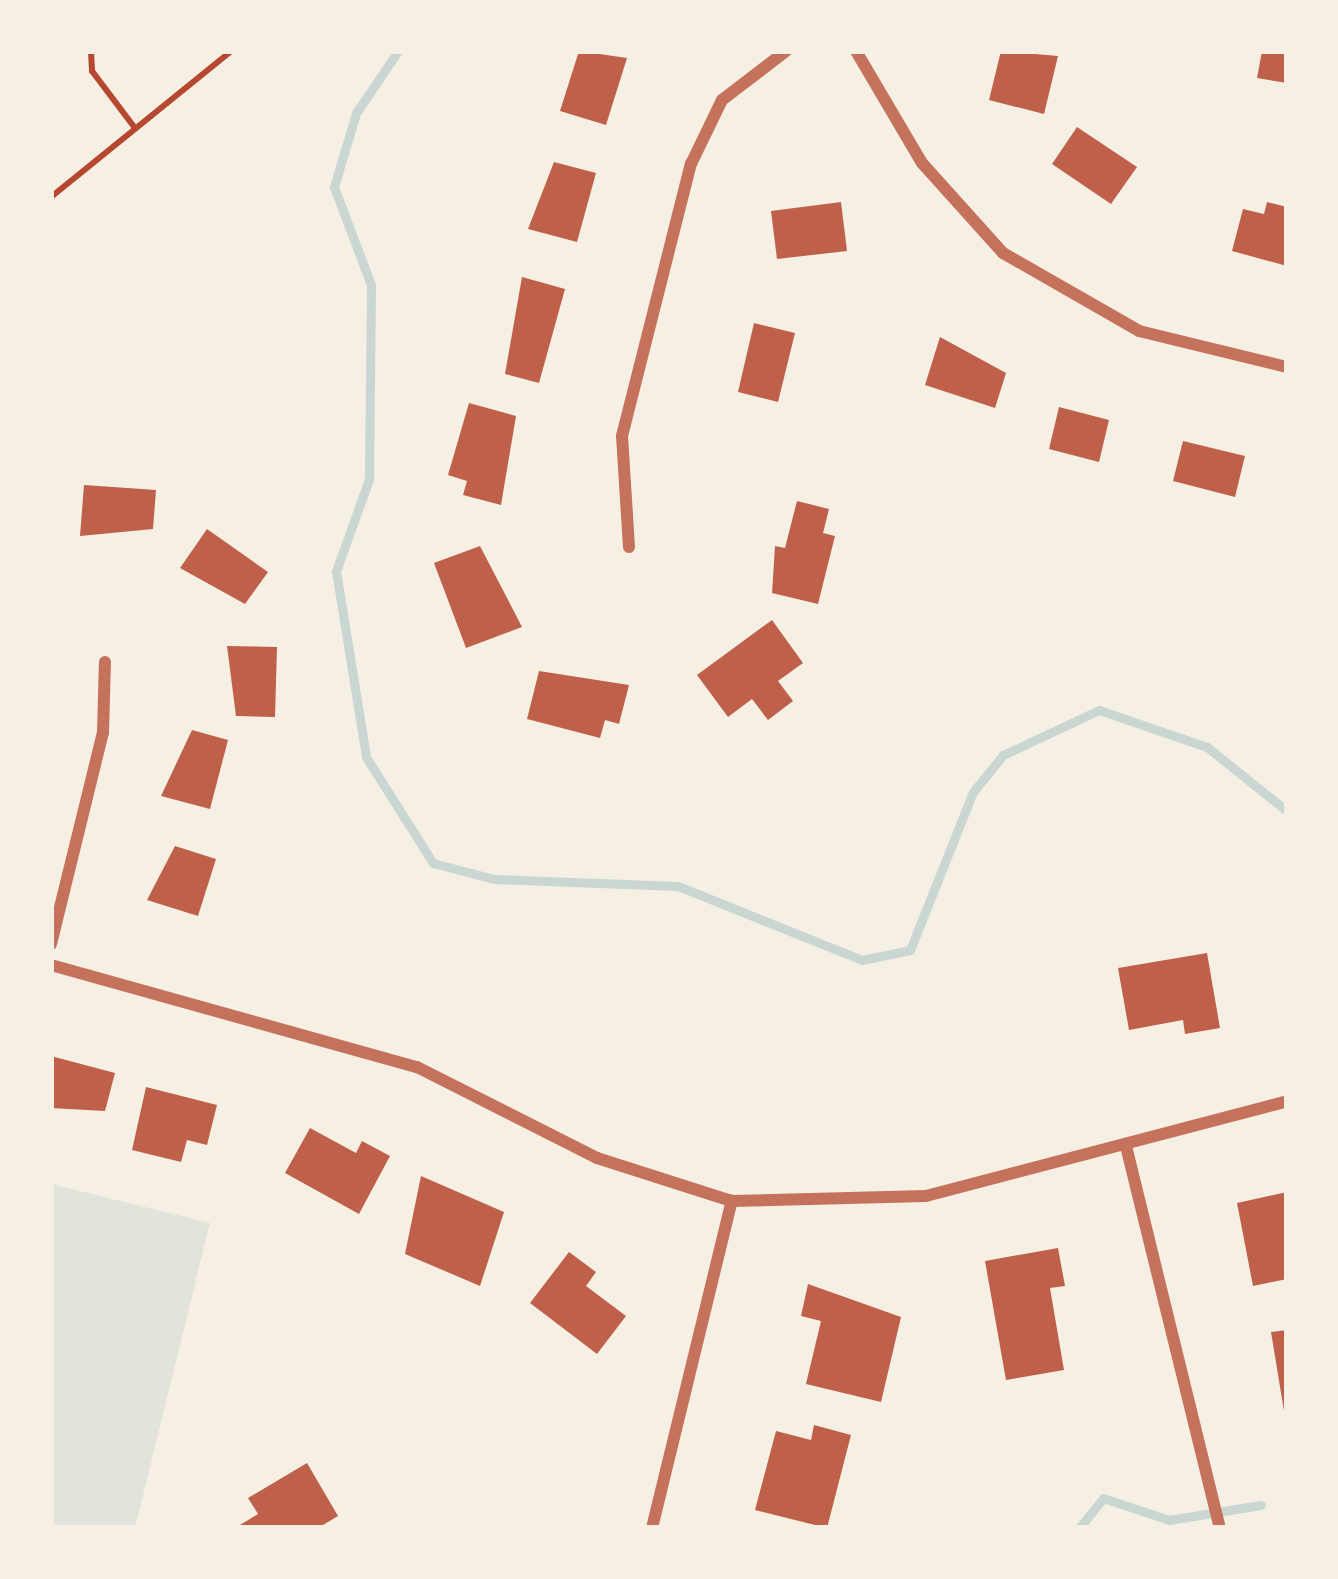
<!DOCTYPE html>
<style>
body{margin:0}
#map{position:relative;width:1338px;height:1579px;overflow:hidden;background:#f6efe4;font-family:Poppins,sans-serif}
div>[style]{position:absolute}
.green>*{inset:0;background:#e2e4dc}
.stream>*{height:9px;margin:-4.5px;padding:0 4.5px;transform-origin:4.5px;border-radius:4.5px;background:#c9d6d2}
.building>*{inset:0;background:#bf614a}
.path>*{height:6px;margin:-3px;padding:0 3px;transform-origin:3px;border-radius:3px;background:#b5482f}
.minor>*{height:12px;margin:-6px;padding:0 6px;transform-origin:6px;border-radius:6px;background:#c5725c}
span{translate:-50% -50%;white-space:nowrap;text-align:center;line-height:1.15;-webkit-text-stroke:12px #f6efe4;paint-order:stroke}
.frame{position:absolute;inset:0;border:54px solid #f6efe4;pointer-events:none}
</style>
<div id="map">
<div class="green">
<i style="clip-path:polygon(51px 1184px,210px 1223px,135px 1528px,51px 1528px)"></i>
</div>
<div class="stream">
<i style="left:398px;top:51px;width:75px;rotate:124.1deg"></i>
<i style="left:356px;top:113px;width:77px;rotate:106.6deg"></i>
<i style="left:334px;top:187px;width:105px;rotate:69.3deg"></i>
<i style="left:371px;top:285px;width:194px;rotate:90.6deg"></i>
<i style="left:369px;top:479px;width:98px;rotate:109.7deg"></i>
<i style="left:336px;top:571px;width:188px;rotate:80.8deg"></i>
<i style="left:366px;top:757px;width:125px;rotate:57.7deg"></i>
<i style="left:433px;top:863px;width:63px;rotate:14.7deg"></i>
<i style="left:494px;top:879px;width:184px;rotate:2.2deg"></i>
<i style="left:678px;top:886px;width:198px;rotate:21.9deg"></i>
<i style="left:862px;top:960px;width:49px;rotate:-11.8deg"></i>
<i style="left:910px;top:950px;width:170px;rotate:-68.3deg"></i>
<i style="left:973px;top:792px;width:48px;rotate:-51deg"></i>
<i style="left:1003px;top:755px;width:106px;rotate:-25.1deg"></i>
<i style="left:1099px;top:710px;width:114px;rotate:18.9deg"></i>
<i style="left:1207px;top:747px;width:102px;rotate:38.7deg"></i>
<i style="left:1079px;top:1528px;width:38px;rotate:-51deg"></i>
<i style="left:1103px;top:1498px;width:70px;rotate:18.4deg"></i>
<i style="left:1169px;top:1520px;width:93px;rotate:-9.3deg"></i>
</div>
<div class="building">
<i style="clip-path:polygon(579px 51px,627px 58px,606px 125px,560px 111px)"></i>
<i style="clip-path:polygon(1001px 51px,1058px 56px,1044px 114px,989px 100px)"></i>
<i style="clip-path:polygon(1262px 51px,1287px 51px,1287px 83px,1257px 78px)"></i>
<i style="clip-path:polygon(1077px 127px,1137px 167px,1111px 204px,1052px 164px)"></i>
<i style="clip-path:polygon(554px 162px,596px 173px,577px 242px,528px 229px)"></i>
<i style="clip-path:polygon(841px 202px,847px 251px,777px 259px,771px 211px)"></i>
<i style="clip-path:polygon(1267px 202px,1287px 207px,1287px 266px,1232px 251px,1243px 209px,1264px 214px)"></i>
<i style="clip-path:polygon(522px 277px,565px 289px,539px 383px,505px 374px)"></i>
<i style="clip-path:polygon(754px 323px,795px 333px,778px 402px,738px 392px)"></i>
<i style="clip-path:polygon(940px 337px,1006px 373px,995px 408px,925px 385px)"></i>
<i style="clip-path:polygon(469px 403px,516px 416px,501px 505px,463px 495px,467px 481px,448px 475px)"></i>
<i style="clip-path:polygon(1059px 407px,1109px 420px,1099px 462px,1049px 449px)"></i>
<i style="clip-path:polygon(1183px 441px,1245px 456px,1235px 497px,1173px 481px)"></i>
<i style="clip-path:polygon(84px 485px,156px 490px,153px 529px,80px 536px)"></i>
<i style="clip-path:polygon(797px 501px,829px 509px,823px 533px,835px 536px,818px 604px,772px 593px,775px 546px,785px 548px)"></i>
<i style="clip-path:polygon(207px 529px,268px 572px,245px 604px,180px 568px)"></i>
<i style="clip-path:polygon(480px 546px,522px 627px,466px 648px,434px 563px)"></i>
<i style="clip-path:polygon(772px 620px,803px 663px,778px 681px,793px 701px,768px 720px,752px 699px,728px 717px,697px 675px)"></i>
<i style="clip-path:polygon(227px 646px,277px 647px,275px 717px,236px 716px)"></i>
<i style="clip-path:polygon(539px 671px,629px 685px,619px 724px,605px 720px,600px 738px,527px 719px)"></i>
<i style="clip-path:polygon(192px 730px,228px 740px,210px 809px,161px 796px)"></i>
<i style="clip-path:polygon(175px 846px,216px 859px,198px 916px,147px 900px)"></i>
<i style="clip-path:polygon(1207px 953px,1220px 1028px,1185px 1034px,1183px 1020px,1129px 1030px,1118px 968px)"></i>
<i style="clip-path:polygon(51px 1056px,115px 1073px,105px 1111px,51px 1108px)"></i>
<i style="clip-path:polygon(146px 1087px,217px 1105px,207px 1145px,187px 1140px,181px 1162px,132px 1150px)"></i>
<i style="clip-path:polygon(310px 1128px,356px 1153px,362px 1141px,390px 1156px,359px 1214px,285px 1173px)"></i>
<i style="clip-path:polygon(421px 1176px,504px 1212px,480px 1286px,405px 1254px)"></i>
<i style="clip-path:polygon(1287px 1192px,1287px 1279px,1253px 1286px,1237px 1203px)"></i>
<i style="clip-path:polygon(1058px 1248px,1065px 1286px,1050px 1288px,1064px 1370px,1006px 1380px,985px 1261px)"></i>
<i style="clip-path:polygon(569px 1252px,596px 1272px,586px 1286px,626px 1316px,597px 1354px,530px 1303px)"></i>
<i style="clip-path:polygon(808px 1284px,901px 1317px,881px 1402px,806px 1384px,821px 1321px,801px 1316px)"></i>
<i style="clip-path:polygon(1287px 1330px,1287px 1417px,1285px 1417px,1271px 1332px)"></i>
<i style="clip-path:polygon(814px 1425px,851px 1435px,827px 1528px,755px 1510px,776px 1431px,811px 1440px)"></i>
<i style="clip-path:polygon(307px 1463px,338px 1516px,318px 1528px,235px 1528px,258px 1514px,248px 1498px)"></i>
</div>
<div class="path">
<i style="left:91px;top:51px;width:20px;rotate:87deg"></i>
<i style="left:92px;top:71px;width:71px;rotate:53deg"></i>
<i style="left:51px;top:197px;width:232px;rotate:-39deg"></i>
</div>
<div class="minor">
<i style="left:856px;top:51px;width:130px;rotate:59.5deg"></i>
<i style="left:922px;top:163px;width:121px;rotate:48deg"></i>
<i style="left:1003px;top:253px;width:157px;rotate:29.8deg"></i>
<i style="left:1139px;top:331px;width:152px;rotate:13.7deg"></i>
<i style="left:629px;top:547px;width:111px;rotate:-93.6deg"></i>
<i style="left:622px;top:436px;width:281px;rotate:-75.8deg"></i>
<i style="left:691px;top:164px;width:71px;rotate:-64.2deg"></i>
<i style="left:722px;top:100px;width:81px;rotate:-37.4deg"></i>
<i style="left:51px;top:944px;width:218px;rotate:-76.2deg"></i>
<i style="left:103px;top:732px;width:70px;rotate:-88.4deg"></i>
<i style="left:51px;top:965px;width:380px;rotate:15.6deg"></i>
<i style="left:417px;top:1067px;width:202px;rotate:26.8deg"></i>
<i style="left:597px;top:1158px;width:142px;rotate:17.7deg"></i>
<i style="left:732px;top:1201px;width:194px;rotate:-1.5deg"></i>
<i style="left:926px;top:1196px;width:373px;rotate:-14.7deg"></i>
<i style="left:1126px;top:1146px;width:393px;rotate:76.2deg"></i>
<i style="left:652px;top:1528px;width:337px;rotate:-76.3deg"></i>
</div>
<div class="frame"></div>
</div>
